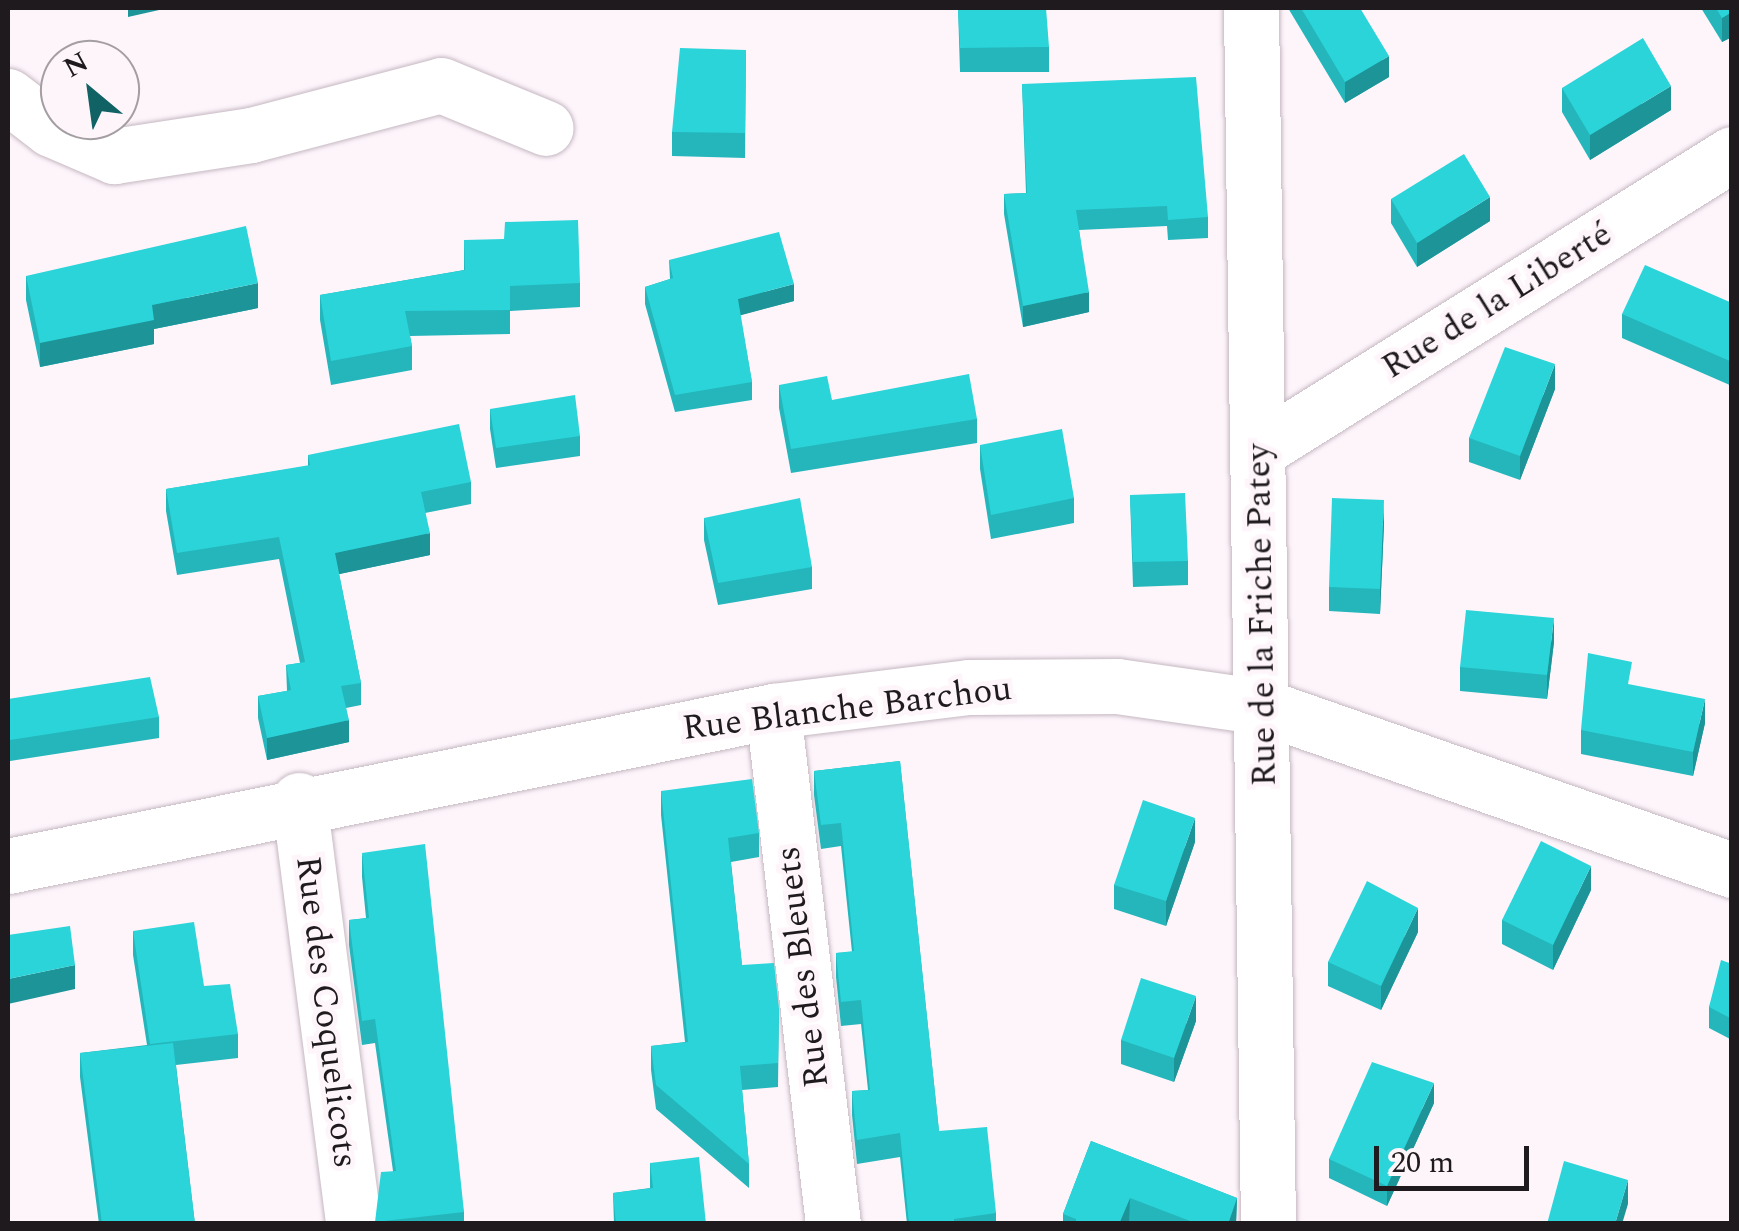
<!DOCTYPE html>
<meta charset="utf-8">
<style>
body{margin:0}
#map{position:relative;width:1739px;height:1231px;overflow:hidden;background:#fef5fb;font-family:Spectral,serif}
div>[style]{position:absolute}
.roads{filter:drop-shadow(0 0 2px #c5b8c1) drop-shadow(0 0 2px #c5b8c1)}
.minor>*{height:55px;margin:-27.5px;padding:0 27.5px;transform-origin:27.5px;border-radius:27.5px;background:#fff}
.wall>*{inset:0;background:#24b6bb}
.shaded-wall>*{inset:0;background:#1d9498}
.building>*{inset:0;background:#2ad4d9}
span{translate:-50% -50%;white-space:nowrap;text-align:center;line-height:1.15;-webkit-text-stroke:10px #fef5fb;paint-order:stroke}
.street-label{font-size:35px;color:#1e1a1d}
.frame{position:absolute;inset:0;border:10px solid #1e1a1d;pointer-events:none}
.north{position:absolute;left:40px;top:40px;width:100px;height:100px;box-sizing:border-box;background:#fef5fb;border:2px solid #a49da2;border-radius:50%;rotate:331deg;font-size:28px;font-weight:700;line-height:40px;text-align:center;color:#1e1a1d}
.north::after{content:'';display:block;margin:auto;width:35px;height:45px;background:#116265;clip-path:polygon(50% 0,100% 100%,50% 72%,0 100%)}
.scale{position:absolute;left:1374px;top:1146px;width:155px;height:45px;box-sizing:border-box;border:5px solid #1e1a1d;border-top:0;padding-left:12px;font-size:30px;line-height:35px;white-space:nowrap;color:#1e1a1d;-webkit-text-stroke:8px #fef5fb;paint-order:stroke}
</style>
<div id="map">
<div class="roads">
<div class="minor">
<i style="left:1251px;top:8px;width:1216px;rotate:89.2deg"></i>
<i style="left:8px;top:96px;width:54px;rotate:37.5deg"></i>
<i style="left:51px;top:129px;width:69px;rotate:23.2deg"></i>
<i style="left:114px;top:156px;width:139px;rotate:-8.7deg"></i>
<i style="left:251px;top:135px;width:196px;rotate:-14.7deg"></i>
<i style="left:441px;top:85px;width:113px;rotate:22.3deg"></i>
<i style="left:1262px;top:448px;width:554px;rotate:-32.03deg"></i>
<i style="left:773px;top:711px;width:516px;rotate:83.33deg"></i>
<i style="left:299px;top:800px;width:427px;rotate:82.7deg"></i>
<i style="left:8px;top:866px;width:781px;rotate:-11.45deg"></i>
<i style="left:773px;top:711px;width:197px;rotate:-7deg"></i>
<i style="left:969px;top:687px;width:148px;rotate:-0.4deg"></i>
<i style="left:1117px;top:686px;width:148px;rotate:8.1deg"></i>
<i style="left:1264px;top:707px;width:496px;rotate:19.2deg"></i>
</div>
</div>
<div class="wall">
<i style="clip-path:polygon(958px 8px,1049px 47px,1049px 72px,960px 72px)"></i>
<i style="clip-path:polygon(1288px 8px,1360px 8px,1389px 77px,1345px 103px)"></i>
<i style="clip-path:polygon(1701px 8px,1732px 8px,1732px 37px,1722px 42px)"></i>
<i style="clip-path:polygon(746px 50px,745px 158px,672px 156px,672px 132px)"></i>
<i style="clip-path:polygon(1022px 84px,1208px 217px,1208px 238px,1168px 240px,1167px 226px,1079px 230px,1089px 312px,1023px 327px,1004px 214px,1004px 194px,1026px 193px)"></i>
<i style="clip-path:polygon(1562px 88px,1671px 110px,1590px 160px,1562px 112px)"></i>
<i style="clip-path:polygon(1391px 199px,1490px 221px,1417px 267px,1391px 223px)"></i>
<i style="clip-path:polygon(464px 240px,580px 283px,580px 307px,510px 311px,510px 334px,410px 336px,412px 346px,412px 370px,331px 385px,320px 320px,320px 295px,464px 270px)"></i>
<i style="clip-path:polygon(669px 260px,794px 301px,740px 315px,752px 382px,752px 400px,675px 412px,645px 304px,645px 287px,670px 279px)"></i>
<i style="clip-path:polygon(26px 276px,258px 308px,154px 329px,154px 344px,40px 367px,26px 300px)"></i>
<i style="clip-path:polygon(1732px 303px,1732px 386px,1622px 338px,1622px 314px)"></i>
<i style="clip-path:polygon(779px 385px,832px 400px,977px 419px,977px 443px,791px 473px,779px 408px)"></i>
<i style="clip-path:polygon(1555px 389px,1520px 480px,1469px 462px,1469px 438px)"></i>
<i style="clip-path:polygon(490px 409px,580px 436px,580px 456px,496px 468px,490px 429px)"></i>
<i style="clip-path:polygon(980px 445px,1074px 498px,1074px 523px,991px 539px,980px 469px)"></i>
<i style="clip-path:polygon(308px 455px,471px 482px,471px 504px,425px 513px,430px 555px,339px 574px,361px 683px,361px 705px,346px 708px,349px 742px,267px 760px,258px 718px,258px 696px,287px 691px,286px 665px,300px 663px,279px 559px,177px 575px,166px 511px,166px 489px,308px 466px)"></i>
<i style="clip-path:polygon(1130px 495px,1188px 561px,1188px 585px,1133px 587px)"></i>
<i style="clip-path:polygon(704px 518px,812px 567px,812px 589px,718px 605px,704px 540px)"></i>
<i style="clip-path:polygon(1384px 524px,1380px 614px,1329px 611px,1329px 587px)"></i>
<i style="clip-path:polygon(1554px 642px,1547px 699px,1460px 691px,1460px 667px)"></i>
<i style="clip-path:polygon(8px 699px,159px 717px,159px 738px,10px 761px,8px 748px)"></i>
<i style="clip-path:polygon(1705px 723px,1693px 776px,1581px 754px,1581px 730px)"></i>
<i style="clip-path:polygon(900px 761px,939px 1131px,996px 1213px,996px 1224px,907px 1224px,900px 1157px,857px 1164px,852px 1115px,852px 1091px,868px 1090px,861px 1024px,841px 1026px,836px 977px,836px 953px,852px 952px,841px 846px,821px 849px,814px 795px,814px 771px)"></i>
<i style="clip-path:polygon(661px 791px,759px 833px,759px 857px,731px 862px,742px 965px,779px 1009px,778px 1087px,742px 1090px,749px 1164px,749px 1188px,656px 1109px,651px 1070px,651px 1046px,685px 1042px,661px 815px)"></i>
<i style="clip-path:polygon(1195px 842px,1166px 926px,1114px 909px,1114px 885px)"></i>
<i style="clip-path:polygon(362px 853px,464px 1212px,464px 1224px,375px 1224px,393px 1171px,375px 1043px,362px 1045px,349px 945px,349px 920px,366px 918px,362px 877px)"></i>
<i style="clip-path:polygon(1591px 890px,1553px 970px,1502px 944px,1502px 920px)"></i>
<i style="clip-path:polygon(133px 931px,204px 986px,238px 1034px,238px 1058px,176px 1065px,195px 1224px,99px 1224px,80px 1077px,80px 1053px,147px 1045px,133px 955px)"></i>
<i style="clip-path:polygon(1418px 932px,1381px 1010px,1328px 986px,1328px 962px)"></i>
<i style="clip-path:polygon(1732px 964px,1732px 1040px,1709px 1028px,1709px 1007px)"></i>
<i style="clip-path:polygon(1196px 1021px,1174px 1082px,1121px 1064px,1121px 1040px)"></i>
<i style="clip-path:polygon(1434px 1103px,1387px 1206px,1329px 1178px,1329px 1159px)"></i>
<i style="clip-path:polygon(1091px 1141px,1237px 1198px,1236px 1224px,1063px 1224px,1063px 1214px)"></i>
<i style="clip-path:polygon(650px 1163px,706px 1224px,614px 1224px,613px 1193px,650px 1188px)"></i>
</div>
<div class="shaded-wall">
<i style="clip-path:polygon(128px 8px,168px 8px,128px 17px)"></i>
<i style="clip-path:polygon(1732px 12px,1732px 37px,1722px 42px,1722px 18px)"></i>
<i style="clip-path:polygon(1389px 56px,1389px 77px,1345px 103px,1345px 82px)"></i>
<i style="clip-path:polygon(1671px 86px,1671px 110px,1590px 160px,1590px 135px)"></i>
<i style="clip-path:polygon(1490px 197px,1490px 221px,1417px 267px,1417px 243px)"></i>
<i style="clip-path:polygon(258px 283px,258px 308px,154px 329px,154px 344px,40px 367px,40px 343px,152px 305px)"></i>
<i style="clip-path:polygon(794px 284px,794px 301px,738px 316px,738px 299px)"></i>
<i style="clip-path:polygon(1089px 292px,1089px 312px,1023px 327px,1023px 306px)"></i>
<i style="clip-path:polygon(1555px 364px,1555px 389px,1520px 480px,1520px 456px)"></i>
<i style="clip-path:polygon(1384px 500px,1384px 524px,1380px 614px,1380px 589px)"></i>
<i style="clip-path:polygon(430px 533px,430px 555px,335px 575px,335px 553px)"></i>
<i style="clip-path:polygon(1554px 618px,1554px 642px,1547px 699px,1547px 675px)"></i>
<i style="clip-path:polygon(1705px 699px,1705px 723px,1693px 776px,1693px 752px)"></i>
<i style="clip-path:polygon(349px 720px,349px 742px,267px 760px,267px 738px)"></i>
<i style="clip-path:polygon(1195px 818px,1195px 842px,1166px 926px,1166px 901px)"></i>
<i style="clip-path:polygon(1591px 866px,1591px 890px,1553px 970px,1553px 945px)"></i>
<i style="clip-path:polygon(1418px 908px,1418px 932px,1381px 1010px,1381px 986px)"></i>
<i style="clip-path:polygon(75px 965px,75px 989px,8px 1004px,8px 979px)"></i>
<i style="clip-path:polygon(1196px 996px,1196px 1021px,1174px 1082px,1174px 1058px)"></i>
<i style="clip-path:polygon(1434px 1083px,1434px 1103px,1387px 1206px,1387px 1186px)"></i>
<i style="clip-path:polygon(1628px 1180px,1628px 1204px,1622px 1224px,1615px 1224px)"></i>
<i style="clip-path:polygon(1130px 1198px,1129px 1224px,1119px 1224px)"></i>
<i style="clip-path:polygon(1237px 1198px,1236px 1224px,1228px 1224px)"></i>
</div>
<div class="building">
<i style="clip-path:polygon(958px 8px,1046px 8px,1049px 47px,960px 48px)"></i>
<i style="clip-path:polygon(1301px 8px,1360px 8px,1389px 56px,1345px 82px)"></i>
<i style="clip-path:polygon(1716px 8px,1732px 8px,1732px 12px,1722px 18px)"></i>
<i style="clip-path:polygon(1643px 38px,1671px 86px,1590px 135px,1562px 88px)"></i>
<i style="clip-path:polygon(680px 48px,746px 50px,745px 133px,672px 132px)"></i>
<i style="clip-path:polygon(1196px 77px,1208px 217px,1168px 220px,1167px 206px,1076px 210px,1089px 292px,1023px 306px,1004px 194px,1027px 193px,1022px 84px)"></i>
<i style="clip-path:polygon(1464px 154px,1490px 197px,1417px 243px,1391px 199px)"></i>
<i style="clip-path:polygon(578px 220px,580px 283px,510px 286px,510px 310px,405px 311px,412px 346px,331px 361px,320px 295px,465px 270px,464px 240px,504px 239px,505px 222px)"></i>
<i style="clip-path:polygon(246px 226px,258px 283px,152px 305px,154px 320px,40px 343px,26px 276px)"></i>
<i style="clip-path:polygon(779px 232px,794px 284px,738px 299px,752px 382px,675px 395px,645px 287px,673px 278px,669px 260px)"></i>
<i style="clip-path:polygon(1645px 265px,1732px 303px,1732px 362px,1622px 314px)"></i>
<i style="clip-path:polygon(1505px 347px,1555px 364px,1520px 456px,1469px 438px)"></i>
<i style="clip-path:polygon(969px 374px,977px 419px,791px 449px,779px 385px,827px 376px,832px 400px)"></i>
<i style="clip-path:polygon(575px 395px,580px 436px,496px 448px,490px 409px)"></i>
<i style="clip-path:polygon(459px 424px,471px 482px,421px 492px,430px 533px,335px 553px,361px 683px,341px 686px,349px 720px,267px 738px,258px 696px,291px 690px,286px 665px,305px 662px,279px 537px,177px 553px,166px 489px,310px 465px,308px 455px)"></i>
<i style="clip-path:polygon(1062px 429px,1074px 498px,991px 515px,980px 445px)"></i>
<i style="clip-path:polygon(1185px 493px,1188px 561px,1133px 562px,1130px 495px)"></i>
<i style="clip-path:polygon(800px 498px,812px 567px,718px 583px,704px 518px)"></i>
<i style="clip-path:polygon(1332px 498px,1384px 500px,1380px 589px,1329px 587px)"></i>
<i style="clip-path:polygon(1466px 610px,1554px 618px,1547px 675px,1460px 667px)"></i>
<i style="clip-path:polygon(1588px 653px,1632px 662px,1628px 684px,1705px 699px,1693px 752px,1581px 730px)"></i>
<i style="clip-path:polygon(150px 677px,159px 717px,10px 740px,8px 727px,8px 699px)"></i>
<i style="clip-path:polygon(900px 761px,939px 1131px,987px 1127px,996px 1213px,954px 1219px,954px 1224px,909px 1224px,900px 1133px,857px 1140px,852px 1091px,870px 1090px,861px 1000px,841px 1002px,836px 953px,854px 951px,841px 823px,821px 825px,814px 771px)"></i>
<i style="clip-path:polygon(752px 779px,759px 833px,728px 838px,742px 965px,774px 963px,779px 1009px,778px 1063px,740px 1066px,749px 1164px,656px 1085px,651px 1046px,688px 1042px,661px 791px)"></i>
<i style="clip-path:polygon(1143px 800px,1195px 818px,1166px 901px,1114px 885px)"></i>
<i style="clip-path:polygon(1541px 841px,1591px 866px,1553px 945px,1502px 920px)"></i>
<i style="clip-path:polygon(425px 844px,464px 1212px,375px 1222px,381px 1172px,396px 1171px,375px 1019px,362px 1021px,349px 920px,369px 918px,362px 853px)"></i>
<i style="clip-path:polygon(1367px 881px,1418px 908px,1381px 986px,1328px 962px)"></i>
<i style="clip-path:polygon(194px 922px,204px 986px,230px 984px,238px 1034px,150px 1044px,133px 931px)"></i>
<i style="clip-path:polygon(70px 926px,75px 965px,8px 979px,8px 930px,8px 935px)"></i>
<i style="clip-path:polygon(1721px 960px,1732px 964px,1732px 1019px,1709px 1007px)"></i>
<i style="clip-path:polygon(1141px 978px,1196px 996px,1174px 1058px,1121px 1040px)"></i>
<i style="clip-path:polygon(173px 1043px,195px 1224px,102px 1224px,80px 1053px)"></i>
<i style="clip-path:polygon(1372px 1062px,1434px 1083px,1387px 1186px,1329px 1159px)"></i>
<i style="clip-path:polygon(1091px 1141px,1237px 1198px,1228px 1224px,1198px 1224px,1130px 1198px,1119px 1224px,1076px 1224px,1076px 1219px,1063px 1214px)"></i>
<i style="clip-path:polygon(699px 1157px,706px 1224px,616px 1224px,613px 1193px,653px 1188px,650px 1163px)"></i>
<i style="clip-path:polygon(1564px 1161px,1628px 1180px,1615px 1224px,1547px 1224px)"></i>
</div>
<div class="street-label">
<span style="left:1497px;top:301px;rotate:-32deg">Rue de la Liberté</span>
<span style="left:1262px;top:615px;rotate:-91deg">Rue de la Friche Patey</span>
<span style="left:847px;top:709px;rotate:-7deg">Rue Blanche Barchou</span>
<span style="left:803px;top:967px;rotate:-97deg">Rue des Bleuets</span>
<span style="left:326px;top:1012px;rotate:83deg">Rue des Coquelicots</span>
</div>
<div class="frame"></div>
<div class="north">N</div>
<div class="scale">20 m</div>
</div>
